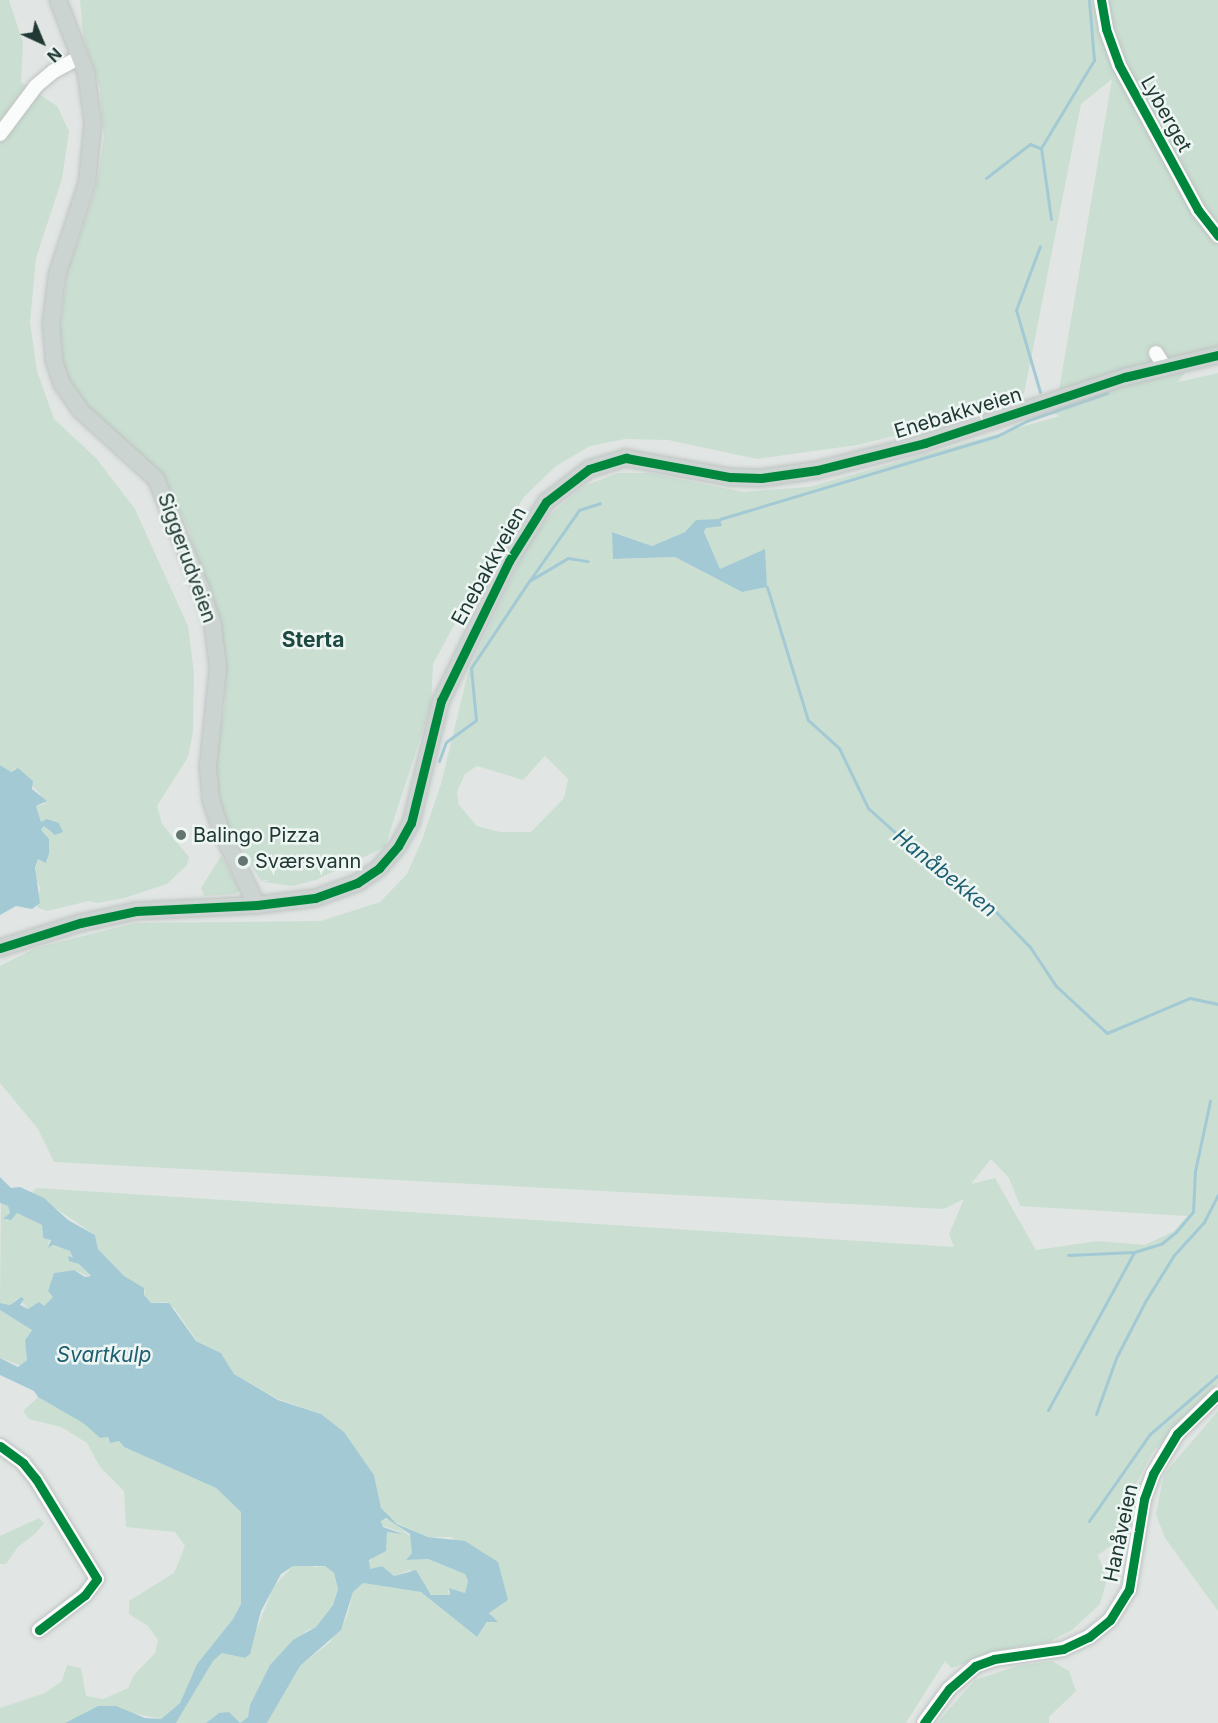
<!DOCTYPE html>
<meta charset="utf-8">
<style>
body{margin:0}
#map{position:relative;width:1218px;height:1723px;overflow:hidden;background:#e1e6e4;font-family:Inter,sans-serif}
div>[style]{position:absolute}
.green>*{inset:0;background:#cadfd2}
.water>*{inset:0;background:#a3cad4}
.stream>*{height:3px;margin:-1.5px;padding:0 1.5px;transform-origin:1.5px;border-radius:1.5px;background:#a3cad4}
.roads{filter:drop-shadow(0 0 2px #bec3c1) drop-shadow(0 0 2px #bec3c1)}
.minor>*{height:14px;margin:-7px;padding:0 7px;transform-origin:7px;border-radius:7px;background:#fafbfb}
.major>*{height:16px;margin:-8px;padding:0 8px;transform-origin:8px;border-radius:8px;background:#ccd4d2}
.cycleway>*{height:9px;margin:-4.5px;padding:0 4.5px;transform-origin:4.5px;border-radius:4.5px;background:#00873e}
.dots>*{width:16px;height:16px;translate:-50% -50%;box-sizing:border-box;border:3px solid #eef6f3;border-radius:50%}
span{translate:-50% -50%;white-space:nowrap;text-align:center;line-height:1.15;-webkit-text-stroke:5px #eef6f3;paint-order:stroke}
.street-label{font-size:20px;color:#203833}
.poi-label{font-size:20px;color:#203833}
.left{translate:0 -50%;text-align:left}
.neighbourhood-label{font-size:21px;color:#1e4941;font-weight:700}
.water-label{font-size:21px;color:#1e5e71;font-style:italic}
.north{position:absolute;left:12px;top:12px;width:60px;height:60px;-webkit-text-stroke:4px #eef6f3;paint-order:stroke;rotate:136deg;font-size:16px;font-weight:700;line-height:24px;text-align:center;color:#203833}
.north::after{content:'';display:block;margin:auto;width:21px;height:27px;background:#203833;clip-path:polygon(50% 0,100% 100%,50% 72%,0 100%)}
</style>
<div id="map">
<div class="green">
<i style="clip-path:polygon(0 0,9px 0,23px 43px,21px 82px,57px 106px,69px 131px,62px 179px,36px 258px,30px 322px,37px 371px,54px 419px,96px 458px,135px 509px,188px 626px,194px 673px,193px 732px,188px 757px,157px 806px,162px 824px,189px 857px,187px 865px,167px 884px,124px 898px,97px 903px,89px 901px,47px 911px,37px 907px,40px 887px,34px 876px,38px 859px,47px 862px,49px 854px,45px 836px,40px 833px,44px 826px,54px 834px,61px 825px,50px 820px,41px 822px,36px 806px,45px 804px,40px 794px,15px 768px,11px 772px,0 765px)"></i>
<i style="clip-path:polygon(evenodd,80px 0,1218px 0,1218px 356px,1192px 363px,1178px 382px,1218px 373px,1218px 1383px,1152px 1453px,1135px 1486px,1130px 1522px,1116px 1542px,1098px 1555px,1107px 1580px,1100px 1604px,1072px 1630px,1049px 1642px,1016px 1647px,951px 1668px,945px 1661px,906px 1723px,267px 1723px,300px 1666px,330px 1642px,347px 1617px,353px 1592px,363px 1583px,421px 1592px,477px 1637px,488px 1622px,492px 1623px,490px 1611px,452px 1537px,428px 1537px,392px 1521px,412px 1538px,412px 1553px,406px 1560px,428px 1559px,465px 1574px,468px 1581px,465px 1593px,453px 1589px,447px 1591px,450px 1595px,432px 1595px,410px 1570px,394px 1576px,382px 1566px,370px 1569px,367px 1564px,385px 1545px,387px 1532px,403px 1533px,381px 1525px,383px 1519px,390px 1520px,381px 1508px,374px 1475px,344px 1433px,321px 1414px,278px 1399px,234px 1374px,221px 1353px,197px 1341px,175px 1309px,167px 1302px,151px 1303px,144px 1295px,145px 1290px,124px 1276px,98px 1249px,95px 1235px,32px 1192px,37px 1188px,954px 1247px,949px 1234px,964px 1199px,944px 1209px,54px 1162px,38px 1129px,0 1083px,0 966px,36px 948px,135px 923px,321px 921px,380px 902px,407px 874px,422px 840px,441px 784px,469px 669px,526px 548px,553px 512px,584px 486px,618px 473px,649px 473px,743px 492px,809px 487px,1060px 416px,1055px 414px,1112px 79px,1081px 104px,1024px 394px,947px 423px,857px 445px,757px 459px,668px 440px,625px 439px,590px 446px,556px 466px,523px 498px,433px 664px,431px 705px,385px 847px,316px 880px,292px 886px,263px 882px,272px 879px,261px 881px,222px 816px,214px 763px,225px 705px,224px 645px,189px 530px,162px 475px,76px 395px,64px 369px,59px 333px,68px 269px,96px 189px,104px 138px,100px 88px,83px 36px,80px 0,696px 520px,706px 528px,704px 532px,720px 569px,733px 565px,742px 592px,675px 557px,614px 559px,613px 532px,652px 546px,685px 532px,696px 520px,80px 0,545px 756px,568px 779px,564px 798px,531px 832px,500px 832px,477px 826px,459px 805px,457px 792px,465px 774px,477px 766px,523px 780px,545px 756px,80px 0,991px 1159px,1009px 1178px,1020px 1206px,1187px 1216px,1174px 1231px,1145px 1245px,1098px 1241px,1036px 1250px,995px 1178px,971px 1184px,991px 1159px)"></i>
<i style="clip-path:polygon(221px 856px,240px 890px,236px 894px,204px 896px,201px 888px)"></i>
<i style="clip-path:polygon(1px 1203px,8px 1206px,10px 1213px,4px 1219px,7px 1221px,17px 1213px,42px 1225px,42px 1235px,50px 1239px,48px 1244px,70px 1251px,73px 1258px,68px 1260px,81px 1265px,90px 1277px,74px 1270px,54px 1273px,48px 1291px,53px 1297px,44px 1306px,38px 1304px,28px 1309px,18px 1298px,10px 1305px,0 1303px)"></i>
<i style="clip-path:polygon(0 1310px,32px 1329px,25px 1340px,28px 1358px,22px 1366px,0 1358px)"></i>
<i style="clip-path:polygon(38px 1397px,83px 1423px,100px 1438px,108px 1437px,109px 1442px,119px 1441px,124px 1447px,216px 1488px,241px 1512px,241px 1604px,233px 1619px,197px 1664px,180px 1703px,161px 1719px,98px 1706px,65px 1723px,0 1723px,0 1708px,45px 1693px,62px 1681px,67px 1665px,81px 1668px,86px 1696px,103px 1699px,128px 1688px,134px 1675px,155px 1653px,158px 1640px,148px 1626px,129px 1614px,129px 1601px,174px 1573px,185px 1546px,175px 1532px,126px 1527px,124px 1491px,100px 1467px,87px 1443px,61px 1427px,29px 1419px,23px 1411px)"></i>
<i style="clip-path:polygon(1218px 1411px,1218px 1611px,1165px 1538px,1156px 1515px,1164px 1474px)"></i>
<i style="clip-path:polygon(39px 1518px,44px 1523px,36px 1533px,18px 1547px,6px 1564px,0 1564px,0 1536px)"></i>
<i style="clip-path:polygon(306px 1563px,315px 1567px,325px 1566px,334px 1573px,338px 1589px,333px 1605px,316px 1627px,306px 1631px,250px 1705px,248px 1717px,240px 1723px,228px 1712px,206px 1723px,176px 1723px,213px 1661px,222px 1653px,245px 1658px,274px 1586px,293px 1566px)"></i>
<i style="clip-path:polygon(1052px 1661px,1069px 1671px,1076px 1691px,1049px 1717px,1049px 1723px,937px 1723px,975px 1680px,1017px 1666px)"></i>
</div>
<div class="water">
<i style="clip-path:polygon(720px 519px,722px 526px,706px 528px,704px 532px,720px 569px,765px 549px,767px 587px,742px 592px,675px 557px,613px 559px,612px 532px,652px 546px,685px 532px,696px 520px)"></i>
<i style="clip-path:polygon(0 765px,11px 772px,18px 768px,33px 781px,32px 789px,47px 801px,36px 806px,41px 822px,47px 819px,59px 823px,63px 832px,55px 835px,44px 826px,41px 830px,49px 839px,49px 854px,46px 863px,38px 859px,35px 868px,40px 903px,32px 909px,16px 906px,0 915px)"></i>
<i style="clip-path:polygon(evenodd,0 1177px,11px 1188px,20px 1187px,44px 1198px,68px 1220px,95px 1235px,98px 1249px,124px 1276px,144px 1288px,144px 1295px,151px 1303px,169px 1303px,196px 1341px,221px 1353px,234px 1374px,278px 1400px,321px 1414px,344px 1432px,374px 1475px,381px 1508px,397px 1524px,428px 1537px,465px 1541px,498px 1562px,508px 1600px,489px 1613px,498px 1622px,487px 1622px,477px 1637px,421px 1592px,363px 1583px,353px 1592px,341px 1630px,300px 1666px,267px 1723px,240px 1723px,248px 1717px,250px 1705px,270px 1665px,293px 1640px,316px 1627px,333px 1605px,338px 1589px,334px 1573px,325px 1566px,293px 1566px,281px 1574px,261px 1611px,250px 1654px,245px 1658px,222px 1653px,213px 1661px,176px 1723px,65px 1723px,98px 1706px,116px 1706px,145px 1718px,161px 1719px,180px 1703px,197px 1664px,233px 1619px,241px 1604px,241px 1512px,216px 1488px,124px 1447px,119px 1441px,110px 1443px,108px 1437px,100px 1438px,83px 1423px,38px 1397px,34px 1391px,0 1375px,0 1358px,18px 1367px,27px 1360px,25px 1340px,32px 1330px,0 1310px,0 1303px,10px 1305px,21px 1297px,24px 1299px,20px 1305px,28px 1309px,39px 1302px,44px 1306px,53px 1297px,48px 1291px,54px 1273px,74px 1270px,85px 1277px,91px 1276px,79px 1264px,69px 1261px,68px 1256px,73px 1258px,70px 1251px,53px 1245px,48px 1248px,51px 1240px,43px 1238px,42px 1225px,17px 1213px,11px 1220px,3px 1219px,10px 1213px,8px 1206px,0 1203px,0 1177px,386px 1518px,410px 1534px,412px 1553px,406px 1560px,428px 1559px,465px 1574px,468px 1581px,465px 1593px,449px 1588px,450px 1595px,431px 1595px,416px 1570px,394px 1576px,382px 1566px,370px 1569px,369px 1560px,386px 1551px,387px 1532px,403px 1534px,383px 1527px,381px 1521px,386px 1518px)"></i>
<i style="clip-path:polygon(229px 1712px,240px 1723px,206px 1723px,219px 1713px)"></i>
</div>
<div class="stream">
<i style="left:986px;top:178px;width:56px;rotate:-37.7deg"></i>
<i style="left:1030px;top:144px;width:11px;rotate:22deg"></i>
<i style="left:1051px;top:219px;width:72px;rotate:-98deg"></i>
<i style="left:1041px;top:148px;width:103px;rotate:-58.9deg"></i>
<i style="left:1094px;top:60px;width:60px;rotate:-94.8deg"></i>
<i style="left:1040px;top:392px;width:85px;rotate:-106.3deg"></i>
<i style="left:1016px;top:310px;width:68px;rotate:-69.4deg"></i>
<i style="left:720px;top:519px;width:289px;rotate:-16.7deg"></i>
<i style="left:997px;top:436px;width:33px;rotate:-27deg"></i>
<i style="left:1026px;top:421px;width:86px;rotate:-19.1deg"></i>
<i style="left:530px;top:580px;width:85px;rotate:-55deg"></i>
<i style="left:579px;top:510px;width:22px;rotate:-18deg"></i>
<i style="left:767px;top:587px;width:139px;rotate:72.9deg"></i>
<i style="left:808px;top:720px;width:42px;rotate:42.1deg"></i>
<i style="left:839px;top:748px;width:67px;rotate:64.2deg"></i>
<i style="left:868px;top:808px;width:69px;rotate:42deg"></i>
<i style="left:919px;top:854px;width:96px;rotate:37deg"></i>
<i style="left:996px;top:912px;width:49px;rotate:45.8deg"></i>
<i style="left:1030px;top:947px;width:47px;rotate:56.3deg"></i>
<i style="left:1056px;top:986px;width:69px;rotate:42.7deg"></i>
<i style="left:1107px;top:1033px;width:90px;rotate:-22.9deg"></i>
<i style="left:1190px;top:998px;width:29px;rotate:12deg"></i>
<i style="left:439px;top:761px;width:20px;rotate:-70deg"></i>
<i style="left:446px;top:742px;width:37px;rotate:-36deg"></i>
<i style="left:476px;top:720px;width:52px;rotate:-95.5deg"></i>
<i style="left:471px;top:668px;width:105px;rotate:-56.3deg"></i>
<i style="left:529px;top:581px;width:45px;rotate:-30.5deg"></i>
<i style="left:568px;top:558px;width:20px;rotate:9deg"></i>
<i style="left:1068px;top:1255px;width:66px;rotate:-2.6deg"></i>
<i style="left:1134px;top:1252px;width:28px;rotate:-17deg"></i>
<i style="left:1161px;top:1244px;width:19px;rotate:-39deg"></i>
<i style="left:1176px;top:1232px;width:26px;rotate:-50deg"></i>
<i style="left:1193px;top:1212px;width:41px;rotate:-87.2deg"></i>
<i style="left:1195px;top:1171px;width:72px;rotate:-77.9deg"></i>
<i style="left:1048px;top:1410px;width:180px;rotate:-61.4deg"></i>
<i style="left:1096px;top:1414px;width:59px;rotate:-70.3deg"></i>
<i style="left:1116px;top:1358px;width:65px;rotate:-62.7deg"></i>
<i style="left:1146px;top:1300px;width:53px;rotate:-58.1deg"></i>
<i style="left:1174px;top:1255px;width:45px;rotate:-47.7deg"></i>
<i style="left:1204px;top:1222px;width:31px;rotate:-63deg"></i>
<i style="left:1089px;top:1521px;width:106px;rotate:-55deg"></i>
<i style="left:1150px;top:1434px;width:90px;rotate:-40.9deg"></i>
</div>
<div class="roads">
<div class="minor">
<i style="left:1101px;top:0;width:29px;rotate:80deg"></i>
<i style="left:1106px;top:29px;width:38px;rotate:70deg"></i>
<i style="left:1119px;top:65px;width:165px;rotate:61.4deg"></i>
<i style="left:1198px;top:210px;width:33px;rotate:52deg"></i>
<i style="left:0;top:134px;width:60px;rotate:-53.1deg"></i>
<i style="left:36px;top:86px;width:23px;rotate:-40deg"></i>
<i style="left:54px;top:71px;width:30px;rotate:-28deg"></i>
<i style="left:1156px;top:353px;width:15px;rotate:58deg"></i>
<i style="left:0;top:1446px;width:29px;rotate:36deg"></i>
<i style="left:23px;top:1463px;width:21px;rotate:51deg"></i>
<i style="left:36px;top:1479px;width:117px;rotate:58.6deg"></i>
<i style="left:97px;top:1579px;width:20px;rotate:127deg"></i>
<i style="left:85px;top:1595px;width:58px;rotate:142.7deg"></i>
<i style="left:924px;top:1723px;width:42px;rotate:-53.7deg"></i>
<i style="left:949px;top:1689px;width:35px;rotate:-41deg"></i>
<i style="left:975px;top:1666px;width:20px;rotate:-20deg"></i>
<i style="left:994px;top:1659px;width:70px;rotate:-8.2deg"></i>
<i style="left:1063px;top:1649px;width:29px;rotate:-25deg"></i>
<i style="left:1089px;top:1637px;width:27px;rotate:-39deg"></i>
<i style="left:1110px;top:1620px;width:36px;rotate:-58deg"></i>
<i style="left:1129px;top:1590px;width:92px;rotate:-80.6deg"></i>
<i style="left:1144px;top:1499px;width:27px;rotate:-70deg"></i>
<i style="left:1153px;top:1474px;width:47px;rotate:-59deg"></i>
<i style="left:1177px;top:1434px;width:57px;rotate:-44.3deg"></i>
</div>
<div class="major">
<i style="left:58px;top:0;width:78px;rotate:69deg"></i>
<i style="left:86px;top:73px;width:49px;rotate:81.9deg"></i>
<i style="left:93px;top:122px;width:61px;rotate:95.6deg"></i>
<i style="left:87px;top:183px;width:97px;rotate:108.1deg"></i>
<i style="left:57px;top:275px;width:49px;rotate:97deg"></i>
<i style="left:51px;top:324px;width:37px;rotate:85deg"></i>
<i style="left:54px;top:361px;width:24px;rotate:71deg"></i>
<i style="left:62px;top:384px;width:32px;rotate:55deg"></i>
<i style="left:80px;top:410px;width:103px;rotate:42.2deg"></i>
<i style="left:156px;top:479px;width:118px;rotate:67.6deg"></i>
<i style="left:201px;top:588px;width:40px;rotate:72deg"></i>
<i style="left:213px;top:626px;width:42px;rotate:83.2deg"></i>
<i style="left:218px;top:668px;width:100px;rotate:95.8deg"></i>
<i style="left:208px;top:767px;width:33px;rotate:85deg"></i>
<i style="left:211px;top:800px;width:33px;rotate:72deg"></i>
<i style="left:221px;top:831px;width:82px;rotate:64.1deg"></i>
<i style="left:0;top:948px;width:84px;rotate:-17.4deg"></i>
<i style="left:80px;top:923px;width:57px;rotate:-12.1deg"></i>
<i style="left:136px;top:911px;width:121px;rotate:-2.8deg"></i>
<i style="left:257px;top:905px;width:58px;rotate:-6.9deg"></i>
<i style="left:315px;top:898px;width:45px;rotate:-19.7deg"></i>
<i style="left:357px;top:883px;width:27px;rotate:-34deg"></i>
<i style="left:379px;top:868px;width:29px;rotate:-49deg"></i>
<i style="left:398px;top:846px;width:26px;rotate:-61deg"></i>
<i style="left:411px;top:823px;width:126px;rotate:-76.2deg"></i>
<i style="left:441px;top:701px;width:156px;rotate:-64.1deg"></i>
<i style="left:509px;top:561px;width:70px;rotate:-57.9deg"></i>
<i style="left:546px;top:502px;width:54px;rotate:-37.5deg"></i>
<i style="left:589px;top:469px;width:39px;rotate:-17deg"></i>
<i style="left:626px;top:458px;width:106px;rotate:10.4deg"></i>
<i style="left:730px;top:477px;width:31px;rotate:2deg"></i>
<i style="left:761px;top:478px;width:57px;rotate:-8.1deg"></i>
<i style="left:817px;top:470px;width:111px;rotate:-14deg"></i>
<i style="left:925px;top:443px;width:211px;rotate:-18.3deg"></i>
<i style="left:1125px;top:377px;width:96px;rotate:-13.3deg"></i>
</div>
</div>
<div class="cycleway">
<i style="left:1101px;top:0;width:29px;rotate:80deg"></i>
<i style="left:1106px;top:29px;width:38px;rotate:70deg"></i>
<i style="left:1119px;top:65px;width:165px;rotate:61.4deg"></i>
<i style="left:1198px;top:210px;width:33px;rotate:52deg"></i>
<i style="left:0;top:948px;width:84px;rotate:-17.4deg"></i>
<i style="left:80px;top:923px;width:57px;rotate:-12.1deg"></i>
<i style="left:136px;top:911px;width:121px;rotate:-2.8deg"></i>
<i style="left:257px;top:905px;width:58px;rotate:-6.9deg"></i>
<i style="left:315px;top:898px;width:45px;rotate:-19.7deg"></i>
<i style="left:357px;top:883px;width:27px;rotate:-34deg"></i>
<i style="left:379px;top:868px;width:29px;rotate:-49deg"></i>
<i style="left:398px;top:846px;width:26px;rotate:-61deg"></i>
<i style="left:411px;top:823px;width:126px;rotate:-76.2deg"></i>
<i style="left:441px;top:701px;width:156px;rotate:-64.1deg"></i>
<i style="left:509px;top:561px;width:70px;rotate:-57.9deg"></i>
<i style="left:546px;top:502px;width:54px;rotate:-37.5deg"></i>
<i style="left:589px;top:469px;width:39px;rotate:-17deg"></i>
<i style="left:626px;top:458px;width:106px;rotate:10.4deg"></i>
<i style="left:730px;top:477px;width:31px;rotate:2deg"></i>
<i style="left:761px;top:478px;width:57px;rotate:-8.1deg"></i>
<i style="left:817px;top:470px;width:111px;rotate:-14deg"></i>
<i style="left:925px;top:443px;width:211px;rotate:-18.3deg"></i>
<i style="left:1125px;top:377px;width:96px;rotate:-13.3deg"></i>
<i style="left:0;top:1446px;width:29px;rotate:36deg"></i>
<i style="left:23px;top:1463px;width:21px;rotate:51deg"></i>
<i style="left:36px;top:1479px;width:117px;rotate:58.6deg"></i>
<i style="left:97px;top:1579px;width:20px;rotate:127deg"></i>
<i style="left:85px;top:1595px;width:58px;rotate:142.7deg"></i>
<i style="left:924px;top:1723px;width:42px;rotate:-53.7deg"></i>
<i style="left:949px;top:1689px;width:35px;rotate:-41deg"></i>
<i style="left:975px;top:1666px;width:20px;rotate:-20deg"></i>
<i style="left:994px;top:1659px;width:70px;rotate:-8.2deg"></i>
<i style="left:1063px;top:1649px;width:29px;rotate:-25deg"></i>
<i style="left:1089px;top:1637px;width:27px;rotate:-39deg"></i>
<i style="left:1110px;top:1620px;width:36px;rotate:-58deg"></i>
<i style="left:1129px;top:1590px;width:92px;rotate:-80.6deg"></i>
<i style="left:1144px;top:1499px;width:27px;rotate:-70deg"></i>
<i style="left:1153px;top:1474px;width:47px;rotate:-59deg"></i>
<i style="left:1177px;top:1434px;width:57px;rotate:-44.3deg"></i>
</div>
<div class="dots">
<i style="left:181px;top:835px;background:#647571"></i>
<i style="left:243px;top:861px;background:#647571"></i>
</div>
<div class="street-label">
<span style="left:1166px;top:114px;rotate:61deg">Lyberget</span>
<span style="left:958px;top:413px;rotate:-17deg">Enebakkveien</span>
<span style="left:187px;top:558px;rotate:70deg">Siggerudveien</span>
<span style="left:489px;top:566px;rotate:-61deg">Enebakkveien</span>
<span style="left:1121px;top:1533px;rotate:-78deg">Hanåveien</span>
</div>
<div class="poi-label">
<span class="left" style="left:193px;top:835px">Balingo Pizza</span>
<span class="left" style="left:255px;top:861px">Sværsvann</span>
</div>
<div class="neighbourhood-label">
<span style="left:313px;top:640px">Sterta</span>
</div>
<div class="water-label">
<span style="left:945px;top:873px;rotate:39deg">Hanåbekken</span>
<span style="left:104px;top:1355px">Svartkulp</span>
</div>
<div class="north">N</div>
</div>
